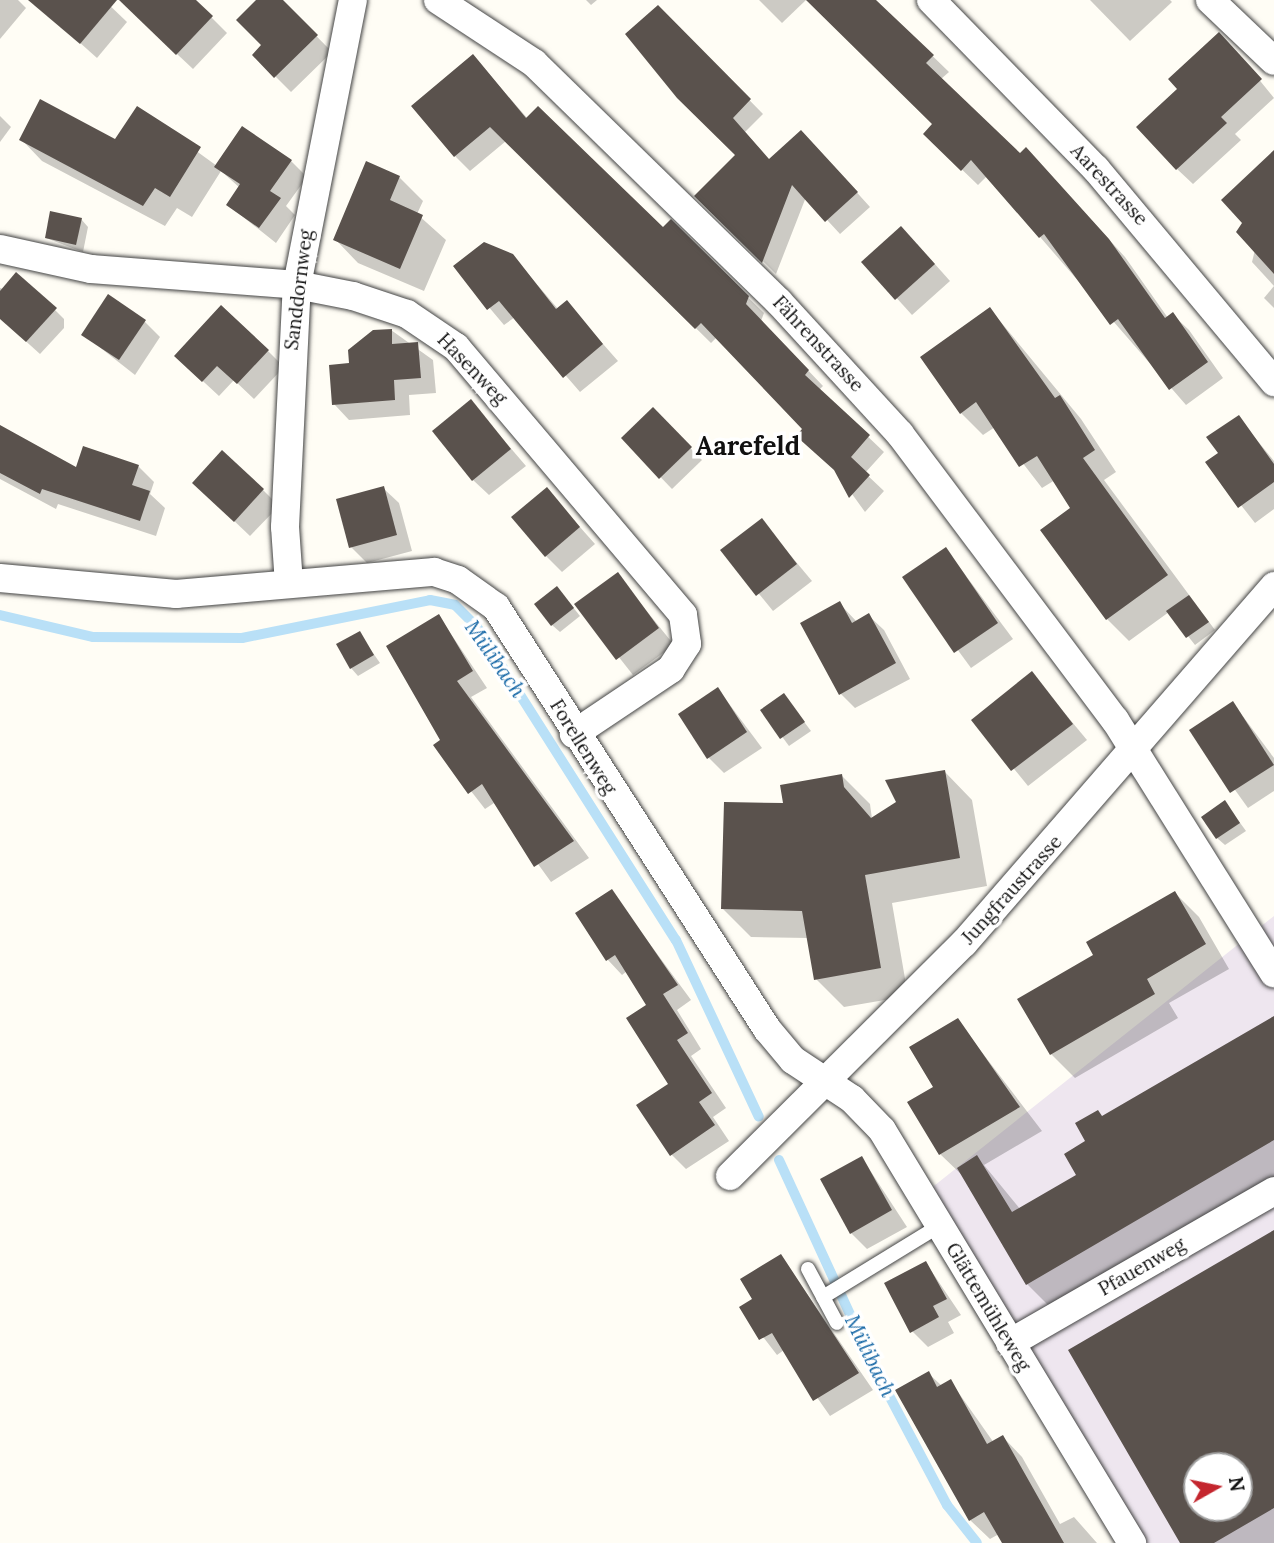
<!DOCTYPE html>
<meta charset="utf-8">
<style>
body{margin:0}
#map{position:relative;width:1274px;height:1543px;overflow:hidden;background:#fffdf5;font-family:Lora,serif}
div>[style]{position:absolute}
.industrial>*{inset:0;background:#eee6ef}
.shadow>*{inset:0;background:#0003}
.stream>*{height:10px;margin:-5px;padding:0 5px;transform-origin:5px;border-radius:5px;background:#b9e0f7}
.building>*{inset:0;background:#5a524d}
.roads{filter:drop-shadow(0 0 2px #444) drop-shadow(0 0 2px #444)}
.service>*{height:14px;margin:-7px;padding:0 7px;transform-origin:7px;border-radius:7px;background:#fff}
.minor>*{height:28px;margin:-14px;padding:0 14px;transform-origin:14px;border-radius:14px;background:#fff}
span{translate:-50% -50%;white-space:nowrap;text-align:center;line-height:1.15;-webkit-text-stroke:7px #fff;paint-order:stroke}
.street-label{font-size:19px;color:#111}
.water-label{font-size:21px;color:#1768a6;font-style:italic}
.district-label{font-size:26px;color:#111;font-weight:700}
.north{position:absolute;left:1183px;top:1452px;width:70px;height:70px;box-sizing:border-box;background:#fff;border:2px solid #a0a0a0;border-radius:50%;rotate:81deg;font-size:19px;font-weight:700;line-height:28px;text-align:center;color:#111}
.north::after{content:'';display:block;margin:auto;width:24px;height:32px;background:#c4262e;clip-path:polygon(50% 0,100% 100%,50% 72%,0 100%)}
</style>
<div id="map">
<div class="industrial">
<i style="clip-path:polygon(evenodd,1274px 916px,1274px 1543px,1136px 1543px,920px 1197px,1274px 916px,1197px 1466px,1239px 1466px,1239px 1508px,1197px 1508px,1197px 1466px)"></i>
</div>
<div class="shadow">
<i style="clip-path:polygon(0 0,18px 0,26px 8px,0 39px)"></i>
<i style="clip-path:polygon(32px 0,104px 0,127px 22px,97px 58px)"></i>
<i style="clip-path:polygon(135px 0,194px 0,227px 33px,193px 69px,144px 23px)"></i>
<i style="clip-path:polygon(259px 0,281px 0,332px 52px,291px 92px,254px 55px,264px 45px)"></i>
<i style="clip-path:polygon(586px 0,597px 0,591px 5px)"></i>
<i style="clip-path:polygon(759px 0,806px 0,782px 23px)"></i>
<i style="clip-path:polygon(817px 0,875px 0,949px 72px,941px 79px,1020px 155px,1042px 166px,1125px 257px,1168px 318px,1173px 315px,1189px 330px,1223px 378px,1186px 405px,987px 176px,978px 185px,925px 134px,934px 124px)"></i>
<i style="clip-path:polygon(1090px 0,1170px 0,1172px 2px,1130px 41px)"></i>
<i style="clip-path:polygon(658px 7px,763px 114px,745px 132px,770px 161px,814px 145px,870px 207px,840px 234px,806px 197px,776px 274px,697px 196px,737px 155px)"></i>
<i style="clip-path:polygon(1235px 50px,1274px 98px,1235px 134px,1241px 140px,1193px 184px,1177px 169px)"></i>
<i style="clip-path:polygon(473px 56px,528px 119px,663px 229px,671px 222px,764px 313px,761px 321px,823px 386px,819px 390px,884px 452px,865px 473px,884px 491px,865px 512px,805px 429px,717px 337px,711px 343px,506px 141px,470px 171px,455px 156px)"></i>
<i style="clip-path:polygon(137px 108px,217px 166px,291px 161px,307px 177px,286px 206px,295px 215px,276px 243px,228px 205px,240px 188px,221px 171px,192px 217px,177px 208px,165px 226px,42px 161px,21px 139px,116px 141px)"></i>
<i style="clip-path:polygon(0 116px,11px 127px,0 142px)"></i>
<i style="clip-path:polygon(1274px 173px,1274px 286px,1252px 262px)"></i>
<i style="clip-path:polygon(399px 177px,423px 201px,417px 214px,446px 240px,424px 291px,358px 263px,335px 239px)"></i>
<i style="clip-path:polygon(81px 219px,88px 227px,83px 252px,46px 238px)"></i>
<i style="clip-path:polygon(917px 244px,950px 281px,912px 315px,864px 262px)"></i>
<i style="clip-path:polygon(512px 255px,558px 309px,566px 302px,618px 361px,580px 392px,515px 317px,504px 325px,455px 267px)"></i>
<i style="clip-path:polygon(1274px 286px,1274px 308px,1264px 298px)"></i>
<i style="clip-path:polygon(0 288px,50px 305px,64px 319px,64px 328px,40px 354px,0 318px)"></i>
<i style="clip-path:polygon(990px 309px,1081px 419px,1116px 472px,1104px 480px,1215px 630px,1195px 645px,1169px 612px,1129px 641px,1107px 619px,1073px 508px,1055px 480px,1042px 488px,995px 427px,983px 435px,961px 413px)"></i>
<i style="clip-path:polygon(144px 321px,160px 337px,135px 375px,88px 338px)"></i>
<i style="clip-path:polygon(391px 330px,433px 360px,436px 393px,409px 395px,410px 415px,349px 420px,334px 404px,351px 365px)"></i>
<i style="clip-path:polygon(268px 351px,284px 367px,254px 399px,234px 380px,219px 396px,192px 371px)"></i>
<i style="clip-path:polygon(471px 402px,526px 466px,489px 495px,473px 480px)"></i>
<i style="clip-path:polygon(653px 410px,702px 460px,672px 489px,623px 438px)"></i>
<i style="clip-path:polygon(1238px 417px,1274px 461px,1274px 509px,1255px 523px,1208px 463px,1220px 454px)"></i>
<i style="clip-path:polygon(0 430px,77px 470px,138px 466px,154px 482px,150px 494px,165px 508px,156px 536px,58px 504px,56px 509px,0 479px)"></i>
<i style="clip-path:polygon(383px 488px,399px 503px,412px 551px,367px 563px,351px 547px)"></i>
<i style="clip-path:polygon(263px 490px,279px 506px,250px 536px,210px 498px)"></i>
<i style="clip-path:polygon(547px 490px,595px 544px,562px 572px,546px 556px)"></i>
<i style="clip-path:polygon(761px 520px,812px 581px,773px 611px,723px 550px)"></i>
<i style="clip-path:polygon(946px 549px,1013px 639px,971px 668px,905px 578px)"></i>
<i style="clip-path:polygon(617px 574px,674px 645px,633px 675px,577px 604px)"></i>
<i style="clip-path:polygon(564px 596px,580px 616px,560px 632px,552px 625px)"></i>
<i style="clip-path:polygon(840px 604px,857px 622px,869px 616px,884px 630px,910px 679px,855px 708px,840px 693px)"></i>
<i style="clip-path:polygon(439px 616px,487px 688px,471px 697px,589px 858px,551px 882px,494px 803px,485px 809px,435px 745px,443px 740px)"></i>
<i style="clip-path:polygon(359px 633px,380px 663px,358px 676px,351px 668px)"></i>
<i style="clip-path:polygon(1032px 674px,1087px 740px,1028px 786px,974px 720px)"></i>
<i style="clip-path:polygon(718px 689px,762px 748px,724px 773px,709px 758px)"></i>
<i style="clip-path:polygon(784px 695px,811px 731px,789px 746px,763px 711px)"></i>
<i style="clip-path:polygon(1233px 703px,1274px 758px,1274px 791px,1248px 808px,1192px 730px)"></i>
<i style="clip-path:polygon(944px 771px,972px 800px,987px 886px,892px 903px,908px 996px,844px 1007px,816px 979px,808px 938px,751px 937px,723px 909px,785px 805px,841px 775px,870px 804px,872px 819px)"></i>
<i style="clip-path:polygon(1225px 802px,1246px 831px,1225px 845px,1217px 838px)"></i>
<i style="clip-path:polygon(611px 891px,691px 1000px,677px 1010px,701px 1049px,691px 1056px,726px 1108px,713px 1117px,729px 1141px,686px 1169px,671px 1154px,671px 1084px,649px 1005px,627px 971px,622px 975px,608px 960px)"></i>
<i style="clip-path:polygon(1175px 893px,1199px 917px,1229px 969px,1169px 1003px,1178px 1018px,1075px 1078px,1051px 1054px,1096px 955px)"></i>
<i style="clip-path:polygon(1274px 1018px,1274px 1189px,1058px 1315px,1027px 1284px,964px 1177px,940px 1154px,935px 1088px,958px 1021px,1042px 1131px,984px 1165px,1020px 1209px,1078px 1175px,1088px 1141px,1103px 1118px)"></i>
<i style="clip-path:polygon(862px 1158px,907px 1227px,867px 1249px,851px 1233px)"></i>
<i style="clip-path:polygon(evenodd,1274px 1236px,1274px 1543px,1182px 1543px,1070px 1350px,1274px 1236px,1197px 1466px,1239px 1466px,1239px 1508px,1197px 1508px,1197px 1466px)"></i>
<i style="clip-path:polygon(781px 1256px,873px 1390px,830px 1416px,784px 1350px,777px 1355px,741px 1308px,755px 1300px)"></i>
<i style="clip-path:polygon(926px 1263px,961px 1315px,948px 1322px,954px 1333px,928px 1347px,912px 1331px)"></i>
<i style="clip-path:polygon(928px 1373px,942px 1386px,951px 1382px,994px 1443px,1003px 1437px,1022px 1457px,1060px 1524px,1074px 1517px,1097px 1543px,1004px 1543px,999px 1534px,990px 1539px,970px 1520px)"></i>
</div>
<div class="stream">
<i style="left:0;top:615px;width:96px;rotate:13.3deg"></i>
<i style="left:93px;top:637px;width:149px;rotate:0.4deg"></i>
<i style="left:242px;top:638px;width:192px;rotate:-11.4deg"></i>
<i style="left:430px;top:600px;width:25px;rotate:11deg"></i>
<i style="left:455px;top:605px;width:31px;rotate:45deg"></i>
<i style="left:477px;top:627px;width:371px;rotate:57.6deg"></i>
<i style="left:676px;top:940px;width:195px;rotate:64.9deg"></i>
<i style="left:779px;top:1160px;width:230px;rotate:65.3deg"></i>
<i style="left:875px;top:1369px;width:154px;rotate:62.1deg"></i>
<i style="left:947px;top:1505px;width:48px;rotate:51.7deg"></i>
</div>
<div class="building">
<i style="clip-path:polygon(28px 0,117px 0,80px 44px)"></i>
<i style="clip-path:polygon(119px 0,196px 0,213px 16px,176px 55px)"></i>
<i style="clip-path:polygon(256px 0,283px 0,318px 35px,274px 78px,252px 55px,261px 45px,236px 20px)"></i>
<i style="clip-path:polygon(806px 0,876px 0,934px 55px,926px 63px,1020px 153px,1026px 147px,1109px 239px,1165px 318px,1173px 312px,1208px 362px,1169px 390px,1118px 319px,1110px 325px,1044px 234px,1039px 238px,971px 160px,961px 171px,923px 134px,932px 124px)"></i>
<i style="clip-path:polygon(658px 5px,751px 99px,733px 118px,769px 159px,801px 130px,858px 192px,825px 222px,792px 185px,762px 263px,694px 196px,735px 155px,677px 98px,625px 34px)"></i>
<i style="clip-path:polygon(1219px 32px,1262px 79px,1221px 117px,1227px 123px,1176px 170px,1136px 127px,1177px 89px,1168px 79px)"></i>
<i style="clip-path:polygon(473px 54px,526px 118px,538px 106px,663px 227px,671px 219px,749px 296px,746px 304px,809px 370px,805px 375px,870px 435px,851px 457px,870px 475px,849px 498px,834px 470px,796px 436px,802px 429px,701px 323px,695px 329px,490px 127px,454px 157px,411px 106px)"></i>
<i style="clip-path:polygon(40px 99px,115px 139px,137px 106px,201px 147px,170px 197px,155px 188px,143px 206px,19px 140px)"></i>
<i style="clip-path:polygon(242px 126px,292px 160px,270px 191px,281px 198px,259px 228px,226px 205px,240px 184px,214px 167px)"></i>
<i style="clip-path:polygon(1274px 150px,1274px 274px,1236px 232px,1242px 223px,1221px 200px)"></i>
<i style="clip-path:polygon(366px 161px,400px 176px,390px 200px,423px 215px,400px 269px,333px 240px)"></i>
<i style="clip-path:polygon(50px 211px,82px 218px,76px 245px,45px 238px)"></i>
<i style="clip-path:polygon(901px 226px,935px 264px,895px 300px,861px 262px)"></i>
<i style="clip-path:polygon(484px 242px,513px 254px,556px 309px,567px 300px,603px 344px,563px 378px,499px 301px,487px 310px,453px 266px)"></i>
<i style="clip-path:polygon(16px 272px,57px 308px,26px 342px,0 319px,0 291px)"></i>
<i style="clip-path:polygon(108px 294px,146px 320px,119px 360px,81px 335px)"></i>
<i style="clip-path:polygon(221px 305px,269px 350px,237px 384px,217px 366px,202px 382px,174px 356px)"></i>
<i style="clip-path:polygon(990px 307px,1055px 398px,1060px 395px,1095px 450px,1083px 458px,1168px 575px,1106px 620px,1040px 530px,1070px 508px,1037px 456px,1019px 467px,976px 402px,960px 414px,920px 357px)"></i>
<i style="clip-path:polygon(392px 329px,392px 344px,418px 342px,421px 378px,394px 380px,395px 400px,332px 405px,329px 365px,349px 363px,348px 350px,373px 330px)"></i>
<i style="clip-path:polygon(471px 399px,511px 449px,472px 481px,432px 431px)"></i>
<i style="clip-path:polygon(653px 407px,692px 447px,659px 479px,621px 438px)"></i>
<i style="clip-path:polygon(1239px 415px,1274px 464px,1274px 482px,1238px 508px,1205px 462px,1218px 453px,1206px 437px)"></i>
<i style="clip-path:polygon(0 425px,76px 467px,83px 446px,139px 465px,132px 485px,150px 491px,140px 521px,42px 489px,40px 494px,0 473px)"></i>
<i style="clip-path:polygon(222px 450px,264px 489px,234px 522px,192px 483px)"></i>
<i style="clip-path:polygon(384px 486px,397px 535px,349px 548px,336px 499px)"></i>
<i style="clip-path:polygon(547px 487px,580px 527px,545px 557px,511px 517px)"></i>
<i style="clip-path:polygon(762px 518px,797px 564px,756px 596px,720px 550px)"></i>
<i style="clip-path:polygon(946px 547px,998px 623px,954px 653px,902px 577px)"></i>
<i style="clip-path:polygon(618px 572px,659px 628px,616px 660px,574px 604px)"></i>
<i style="clip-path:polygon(557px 586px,574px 608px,551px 626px,534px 604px)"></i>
<i style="clip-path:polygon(1189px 595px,1209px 622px,1186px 638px,1166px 611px)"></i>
<i style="clip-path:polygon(840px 601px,852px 623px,869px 613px,896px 663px,839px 695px,800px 623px)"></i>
<i style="clip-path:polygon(439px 614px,473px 671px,457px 681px,574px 841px,534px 867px,482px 784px,468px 794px,433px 745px,440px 740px,386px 646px)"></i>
<i style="clip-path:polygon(360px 631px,374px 655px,350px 669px,336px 644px)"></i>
<i style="clip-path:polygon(1032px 671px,1073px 724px,1011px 771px,971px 720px)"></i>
<i style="clip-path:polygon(718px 687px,747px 732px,707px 759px,678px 714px)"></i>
<i style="clip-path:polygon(784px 693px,805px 722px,780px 739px,760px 710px)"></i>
<i style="clip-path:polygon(1233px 701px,1274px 765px,1230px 793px,1189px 730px)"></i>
<i style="clip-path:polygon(945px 770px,960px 858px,865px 875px,881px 968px,814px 980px,802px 911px,721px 909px,724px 802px,783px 803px,780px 785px,842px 774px,844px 787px,871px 818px,896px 802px,885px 780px)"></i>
<i style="clip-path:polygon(1225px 800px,1240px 823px,1216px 839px,1201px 817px)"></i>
<i style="clip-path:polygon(612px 889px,678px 985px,663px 994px,688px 1033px,677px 1040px,712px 1093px,699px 1102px,715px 1125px,670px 1156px,636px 1105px,668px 1084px,626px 1018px,646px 1005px,615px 955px,606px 961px,575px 913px)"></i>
<i style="clip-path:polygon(1175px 891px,1206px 944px,1147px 979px,1155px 994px,1050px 1055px,1017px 999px,1093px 955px,1086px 942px)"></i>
<i style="clip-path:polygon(1274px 1016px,1274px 1140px,1026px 1285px,957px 1168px,977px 1155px,1012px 1212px,1076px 1175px,1064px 1154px,1085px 1141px,1075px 1123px,1098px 1110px,1102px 1116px)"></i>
<i style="clip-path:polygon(958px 1018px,1020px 1107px,939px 1155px,907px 1102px,933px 1087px,909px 1047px)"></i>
<i style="clip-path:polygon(862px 1156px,892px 1210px,850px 1234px,820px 1179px)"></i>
<i style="clip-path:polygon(evenodd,1274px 1230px,1274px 1508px,1214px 1543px,1180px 1543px,1068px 1350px,1274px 1230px,1197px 1466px,1239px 1466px,1239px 1508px,1197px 1508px,1197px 1466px)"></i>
<i style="clip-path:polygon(781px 1254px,859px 1373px,813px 1401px,772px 1333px,759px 1340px,739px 1307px,752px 1299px,740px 1279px)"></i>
<i style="clip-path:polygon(926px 1261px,947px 1299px,933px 1306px,939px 1317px,910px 1333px,884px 1283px)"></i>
<i style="clip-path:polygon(929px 1371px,937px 1387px,951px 1379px,987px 1444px,1003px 1435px,1064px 1543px,1002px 1543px,984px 1512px,969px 1521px,895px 1390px)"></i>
</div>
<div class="roads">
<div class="service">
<i style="left:808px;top:1269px;width:61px;rotate:61.8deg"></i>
<i style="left:823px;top:1297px;width:136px;rotate:-31.5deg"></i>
</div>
<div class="minor">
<i style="left:438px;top:0;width:115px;rotate:33.3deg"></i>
<i style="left:534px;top:63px;width:342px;rotate:44.3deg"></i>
<i style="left:779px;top:302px;width:179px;rotate:47.5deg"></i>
<i style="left:900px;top:434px;width:358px;rotate:53.1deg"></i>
<i style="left:1115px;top:720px;width:299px;rotate:57.9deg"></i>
<i style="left:931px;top:0;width:236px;rotate:45.7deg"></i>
<i style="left:1096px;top:169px;width:278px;rotate:50.1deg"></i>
<i style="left:1210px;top:0;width:88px;rotate:43.6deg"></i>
<i style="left:0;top:249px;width:93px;rotate:12.4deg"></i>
<i style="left:91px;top:269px;width:207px;rotate:4.4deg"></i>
<i style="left:297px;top:285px;width:57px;rotate:11.1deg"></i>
<i style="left:353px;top:296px;width:57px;rotate:18.4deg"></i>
<i style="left:407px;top:314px;width:59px;rotate:34deg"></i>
<i style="left:456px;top:347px;width:351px;rotate:49.7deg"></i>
<i style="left:683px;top:615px;width:29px;rotate:82deg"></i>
<i style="left:687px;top:644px;width:30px;rotate:123deg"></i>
<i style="left:671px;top:669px;width:117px;rotate:146.2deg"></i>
<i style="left:0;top:578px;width:177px;rotate:5.2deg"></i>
<i style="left:176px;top:594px;width:259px;rotate:-4.9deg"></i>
<i style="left:434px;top:572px;width:25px;rotate:18deg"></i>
<i style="left:458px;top:580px;width:47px;rotate:35.4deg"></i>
<i style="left:496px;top:607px;width:502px;rotate:57.29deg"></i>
<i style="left:767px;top:1029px;width:40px;rotate:50deg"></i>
<i style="left:793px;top:1060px;width:71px;rotate:33.5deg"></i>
<i style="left:852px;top:1099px;width:43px;rotate:45.9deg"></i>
<i style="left:882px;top:1130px;width:483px;rotate:58.8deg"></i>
<i style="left:289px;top:584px;width:57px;rotate:-94deg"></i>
<i style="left:285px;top:527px;width:242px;rotate:-87.2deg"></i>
<i style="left:297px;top:285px;width:290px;rotate:-78.9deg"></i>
<i style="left:730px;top:1176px;width:330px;rotate:-44.9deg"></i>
<i style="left:964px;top:943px;width:473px;rotate:-49deg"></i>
<i style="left:1010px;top:1343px;width:305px;rotate:-29.9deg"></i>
</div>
</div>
<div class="street-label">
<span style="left:1109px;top:185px;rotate:47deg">Aarestrasse</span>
<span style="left:299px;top:290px;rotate:-83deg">Sanddornweg</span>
<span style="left:818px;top:344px;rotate:47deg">Fährenstrasse</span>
<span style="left:472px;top:369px;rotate:46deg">Hasenweg</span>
<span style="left:583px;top:747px;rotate:58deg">Forellenweg</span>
<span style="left:1012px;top:890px;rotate:-48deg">Jungfraustrasse</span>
<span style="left:1142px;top:1267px;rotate:-30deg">Pfauenweg</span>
<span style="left:988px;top:1307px;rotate:59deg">Glättemühleweg</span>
</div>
<div class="water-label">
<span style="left:495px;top:659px;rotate:55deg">Mülibach</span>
<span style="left:870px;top:1356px;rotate:64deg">Mülibach</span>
</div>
<div class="district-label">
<span style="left:748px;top:446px">Aarefeld</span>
</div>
<div class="north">N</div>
</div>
